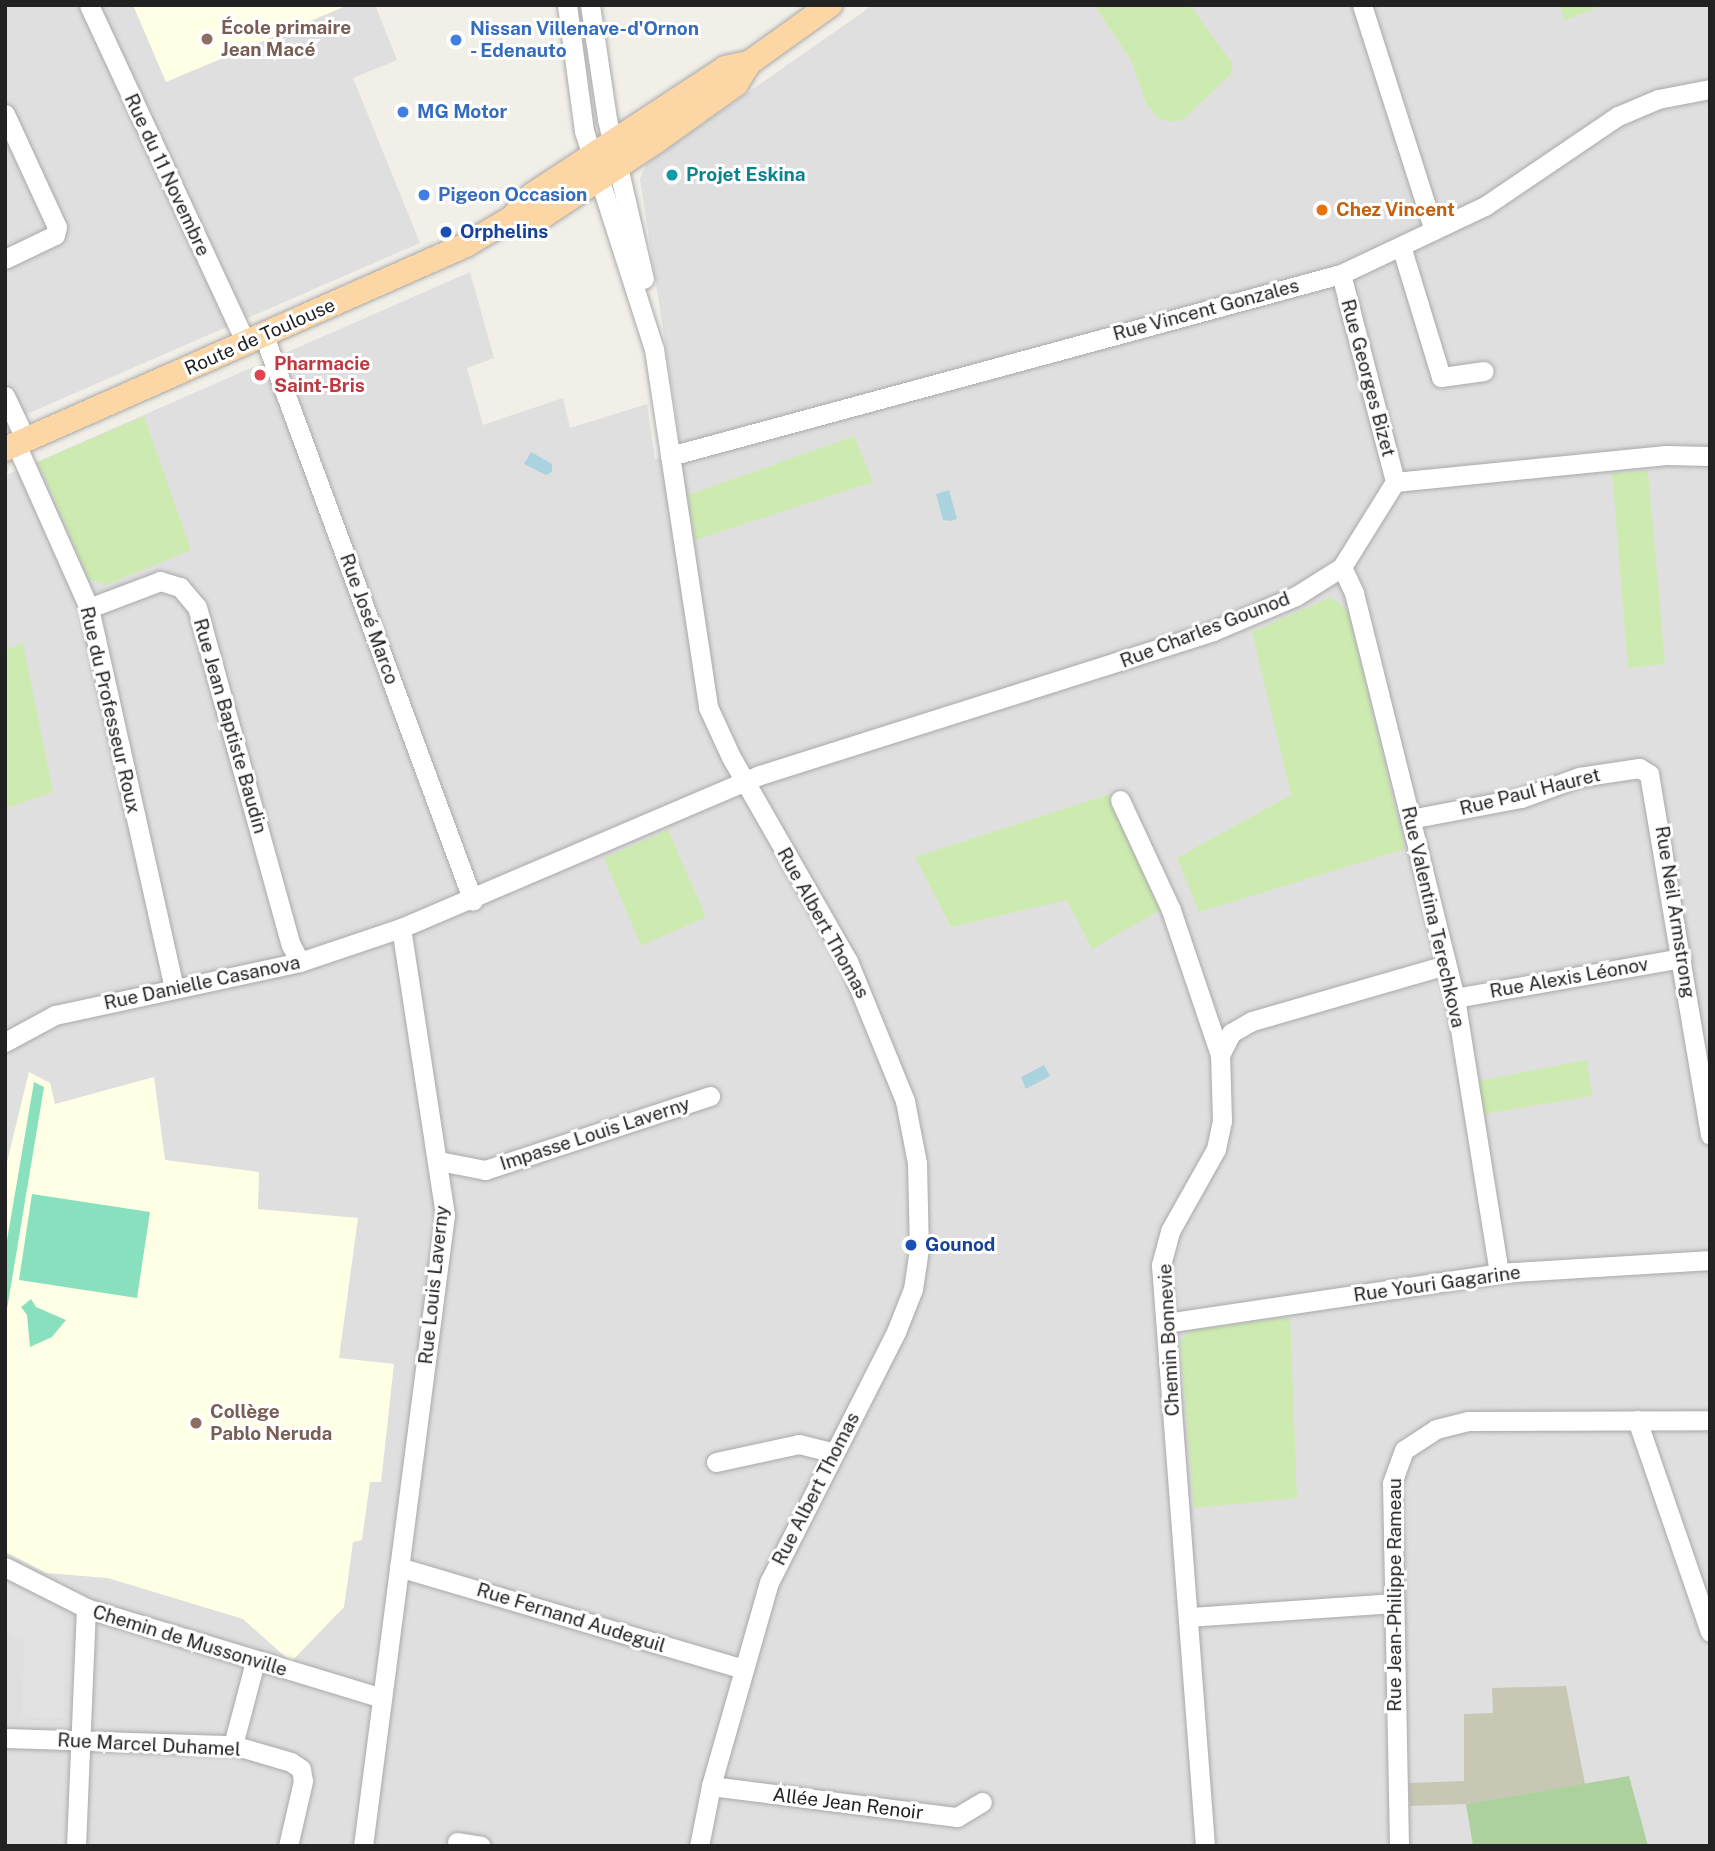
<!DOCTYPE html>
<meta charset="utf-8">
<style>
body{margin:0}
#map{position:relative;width:1715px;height:1851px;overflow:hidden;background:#f2efe9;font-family:"Public Sans",sans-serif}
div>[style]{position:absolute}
.residential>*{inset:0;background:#e0dfdf}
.education>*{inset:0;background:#ffffe5}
.construction>*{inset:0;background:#c7c7b4}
.grass>*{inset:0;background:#cdebb0}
.forest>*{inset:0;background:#add19e}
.pitch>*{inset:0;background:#88e0be}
.parking>*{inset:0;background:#e2e2e2}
.water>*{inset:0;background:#aad3df}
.roads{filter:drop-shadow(0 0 2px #a9a9a9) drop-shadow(0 0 2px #a9a9a9)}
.minor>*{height:19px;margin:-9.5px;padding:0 9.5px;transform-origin:9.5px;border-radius:9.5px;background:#fff}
.major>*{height:24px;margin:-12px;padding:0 12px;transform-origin:12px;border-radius:12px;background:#fcd6a4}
.dots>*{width:19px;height:19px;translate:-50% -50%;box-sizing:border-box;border:4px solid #fff;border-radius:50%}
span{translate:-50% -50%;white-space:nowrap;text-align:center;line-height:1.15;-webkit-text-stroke:6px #fff;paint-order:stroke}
.education-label{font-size:19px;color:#785e54;font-weight:700}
.left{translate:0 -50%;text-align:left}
.shop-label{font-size:19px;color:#366cbe;font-weight:700}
.street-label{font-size:19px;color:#222}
.culture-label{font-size:19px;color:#0d838f;font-weight:700}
.food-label{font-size:19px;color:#c56008;font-weight:700}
.transit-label{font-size:19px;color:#164399;font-weight:700}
.health-label{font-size:19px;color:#be3a42;font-weight:700}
.frame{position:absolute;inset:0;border:7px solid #222;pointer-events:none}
</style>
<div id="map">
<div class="residential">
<i style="clip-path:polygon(5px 5px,375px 5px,397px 60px,353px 78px,420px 243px,6px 423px,16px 444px,7px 475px,470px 272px,494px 358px,467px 368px,483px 425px,563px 398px,570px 428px,647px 404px,655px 459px,670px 456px,679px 434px,640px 179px,646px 164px,873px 5px,1710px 5px,1710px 1846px,5px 1846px)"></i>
</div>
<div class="education">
<i style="clip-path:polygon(133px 5px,348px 5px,166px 82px)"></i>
<i style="clip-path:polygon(29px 1072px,50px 1083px,55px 1104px,154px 1077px,165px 1160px,259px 1172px,258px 1209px,358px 1218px,339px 1358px,394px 1364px,381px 1482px,370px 1482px,362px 1540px,353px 1542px,344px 1607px,291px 1662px,243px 1619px,108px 1578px,46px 1573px,5px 1552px,5px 1170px)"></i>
</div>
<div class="construction">
<i style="clip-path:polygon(1566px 1686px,1585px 1784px,1466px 1804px,1410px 1806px,1409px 1783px,1464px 1781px,1464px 1714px,1493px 1713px,1492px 1688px)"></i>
</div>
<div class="grass">
<i style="clip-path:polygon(1094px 5px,1190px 5px,1232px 63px,1231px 74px,1184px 119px,1172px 122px,1158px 118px,1146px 103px,1131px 60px)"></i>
<i style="clip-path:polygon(1559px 5px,1605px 5px,1565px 20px)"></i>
<i style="clip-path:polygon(144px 416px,191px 550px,106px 585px,89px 579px,38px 462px)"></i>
<i style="clip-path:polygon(854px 436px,873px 482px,695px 540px,688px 495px)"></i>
<i style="clip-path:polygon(1648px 471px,1665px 664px,1628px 668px,1612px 473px)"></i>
<i style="clip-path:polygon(1331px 597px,1346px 609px,1352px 628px,1405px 849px,1199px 912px,1177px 858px,1291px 795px,1252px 632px)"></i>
<i style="clip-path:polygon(23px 643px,53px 792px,5px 809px,5px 650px)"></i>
<i style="clip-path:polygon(1110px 794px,1164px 908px,1092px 949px,1067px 900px,951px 927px,915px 857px)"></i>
<i style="clip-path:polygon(668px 830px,706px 917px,641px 946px,604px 858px)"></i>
<i style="clip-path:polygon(1587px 1060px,1592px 1096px,1483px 1114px,1477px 1081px)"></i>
<i style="clip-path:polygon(1290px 1317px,1297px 1498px,1194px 1508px,1180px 1343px,1188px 1331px)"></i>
</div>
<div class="forest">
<i style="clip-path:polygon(1629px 1776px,1648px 1846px,1473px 1846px,1466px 1804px)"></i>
</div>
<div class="pitch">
<i style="clip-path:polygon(34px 1082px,44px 1087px,5px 1321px,5px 1252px)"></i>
<i style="clip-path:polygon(32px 1194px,150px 1212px,137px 1298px,19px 1280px)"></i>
<i style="clip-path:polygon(31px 1299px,36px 1307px,66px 1320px,52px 1337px,30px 1347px,27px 1315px,21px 1307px)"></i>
</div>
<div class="parking">
<i style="clip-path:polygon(5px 1582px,62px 1611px,67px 1628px,63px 1718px,22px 1717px,24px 1641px,5px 1631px)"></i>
</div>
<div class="water">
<i style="clip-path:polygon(531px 452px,552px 464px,552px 472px,546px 475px,524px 464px)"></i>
<i style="clip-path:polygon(949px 490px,957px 519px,950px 521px,943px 520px,936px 494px)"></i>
<i style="clip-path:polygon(1044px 1065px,1050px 1076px,1026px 1089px,1021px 1077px)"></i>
</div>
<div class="roads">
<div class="minor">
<i style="left:89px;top:5px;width:374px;rotate:65.1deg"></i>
<i style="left:567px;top:5px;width:127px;rotate:82.3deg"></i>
<i style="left:584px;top:131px;width:229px;rotate:72.2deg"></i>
<i style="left:654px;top:349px;width:362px;rotate:81.4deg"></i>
<i style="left:708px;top:707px;width:55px;rotate:65.3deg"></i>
<i style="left:731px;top:757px;width:235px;rotate:60.2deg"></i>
<i style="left:848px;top:961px;width:151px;rotate:67.8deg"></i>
<i style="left:905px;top:1101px;width:63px;rotate:79deg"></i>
<i style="left:917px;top:1163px;width:86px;rotate:88.7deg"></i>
<i style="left:919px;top:1249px;width:40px;rotate:98.5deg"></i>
<i style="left:913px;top:1289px;width:46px;rotate:111.6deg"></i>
<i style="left:896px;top:1332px;width:280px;rotate:116.9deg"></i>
<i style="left:769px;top:1582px;width:212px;rotate:105.9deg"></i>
<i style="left:711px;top:1786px;width:61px;rotate:101.3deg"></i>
<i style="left:590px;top:5px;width:115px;rotate:81.5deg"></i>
<i style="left:607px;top:119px;width:164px;rotate:77deg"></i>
<i style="left:1362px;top:5px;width:236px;rotate:72.3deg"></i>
<i style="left:5px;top:114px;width:124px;rotate:65.3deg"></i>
<i style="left:57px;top:227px;width:8px;rotate:104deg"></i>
<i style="left:55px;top:235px;width:55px;rotate:154.4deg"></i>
<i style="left:1401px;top:246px;width:137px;rotate:73deg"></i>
<i style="left:1441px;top:377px;width:43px;rotate:-7.9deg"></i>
<i style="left:1341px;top:274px;width:215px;rotate:75.4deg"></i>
<i style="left:264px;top:336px;width:602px;rotate:69.7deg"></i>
<i style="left:5px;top:396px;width:49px;rotate:64.5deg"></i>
<i style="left:16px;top:444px;width:180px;rotate:66deg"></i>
<i style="left:89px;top:608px;width:388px;rotate:77.4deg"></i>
<i style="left:670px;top:456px;width:695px;rotate:-15.18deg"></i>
<i style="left:1341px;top:274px;width:159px;rotate:-25.3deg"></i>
<i style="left:1485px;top:206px;width:161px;rotate:-34.1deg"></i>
<i style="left:1618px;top:116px;width:43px;rotate:-23deg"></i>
<i style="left:1658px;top:99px;width:53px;rotate:-10.9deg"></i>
<i style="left:1342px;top:567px;width:29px;rotate:65deg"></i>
<i style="left:1354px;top:593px;width:417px;rotate:76deg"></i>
<i style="left:1455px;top:998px;width:278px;rotate:80.9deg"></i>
<i style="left:89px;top:608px;width:76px;rotate:-20.8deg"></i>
<i style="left:160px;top:581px;width:21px;rotate:17deg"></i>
<i style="left:180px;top:587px;width:26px;rotate:50deg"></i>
<i style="left:197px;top:607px;width:351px;rotate:74.5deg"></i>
<i style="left:291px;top:945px;width:19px;rotate:62deg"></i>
<i style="left:1120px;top:800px;width:121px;rotate:65.1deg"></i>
<i style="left:1171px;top:910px;width:153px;rotate:71.3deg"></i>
<i style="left:1410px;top:819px;width:113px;rotate:-10.7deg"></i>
<i style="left:1521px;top:798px;width:62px;rotate:-19.9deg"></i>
<i style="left:1579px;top:777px;width:61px;rotate:-8.5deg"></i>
<i style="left:1639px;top:768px;width:12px;rotate:31deg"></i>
<i style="left:1649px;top:774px;width:366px;rotate:80.4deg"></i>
<i style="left:1455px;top:998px;width:230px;rotate:-10deg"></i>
<i style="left:5px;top:1042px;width:57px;rotate:-28.4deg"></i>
<i style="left:55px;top:1015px;width:251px;rotate:-12.2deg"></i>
<i style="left:300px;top:962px;width:107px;rotate:-18.6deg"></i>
<i style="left:401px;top:928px;width:390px;rotate:-23.1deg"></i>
<i style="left:760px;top:775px;width:475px;rotate:-17.6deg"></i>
<i style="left:1213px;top:631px;width:90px;rotate:-22.9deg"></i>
<i style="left:1296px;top:596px;width:54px;rotate:-32.2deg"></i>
<i style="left:1342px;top:567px;width:100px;rotate:-58.1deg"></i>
<i style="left:1395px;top:482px;width:272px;rotate:-5.7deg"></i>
<i style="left:1666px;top:455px;width:44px;rotate:1.3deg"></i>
<i style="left:439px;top:1161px;width:47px;rotate:11.1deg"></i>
<i style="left:485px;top:1170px;width:237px;rotate:-18.2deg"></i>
<i style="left:1166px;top:1323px;width:337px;rotate:-8.5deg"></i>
<i style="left:1499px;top:1273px;width:211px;rotate:-3.5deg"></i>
<i style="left:1637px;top:1420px;width:224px;rotate:71deg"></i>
<i style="left:716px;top:1462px;width:85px;rotate:-12.2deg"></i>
<i style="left:799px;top:1444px;width:34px;rotate:14deg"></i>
<i style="left:5px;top:1567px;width:91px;rotate:26.8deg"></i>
<i style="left:86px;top:1608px;width:309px;rotate:16.9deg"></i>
<i style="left:399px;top:1567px;width:359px;rotate:16.5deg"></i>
<i style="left:1189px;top:1617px;width:204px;rotate:-3.9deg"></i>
<i style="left:5px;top:1738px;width:228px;rotate:1.8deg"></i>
<i style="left:233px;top:1745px;width:60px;rotate:16.3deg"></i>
<i style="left:291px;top:1762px;width:12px;rotate:35deg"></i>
<i style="left:301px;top:1769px;width:12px;rotate:81deg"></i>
<i style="left:303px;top:1781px;width:67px;rotate:103deg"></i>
<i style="left:233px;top:1745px;width:86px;rotate:-75.2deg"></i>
<i style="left:711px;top:1786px;width:248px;rotate:7.2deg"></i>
<i style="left:957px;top:1817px;width:29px;rotate:-31deg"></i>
<i style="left:457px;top:1842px;width:24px;rotate:9deg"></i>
<i style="left:76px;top:1846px;width:238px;rotate:-87.6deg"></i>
<i style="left:363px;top:1846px;width:636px;rotate:-82.6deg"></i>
<i style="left:445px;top:1215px;width:290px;rotate:-98.7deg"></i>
<i style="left:1205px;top:1846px;width:583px;rotate:-94.33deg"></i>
<i style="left:1161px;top:1265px;width:35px;rotate:-75deg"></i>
<i style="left:1170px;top:1231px;width:94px;rotate:-60.7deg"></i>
<i style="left:1216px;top:1149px;width:29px;rotate:-78deg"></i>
<i style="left:1222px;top:1121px;width:66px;rotate:-91.7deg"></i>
<i style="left:1220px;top:1055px;width:25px;rotate:-63deg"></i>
<i style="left:1231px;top:1033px;width:24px;rotate:-30deg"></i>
<i style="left:1252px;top:1021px;width:202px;rotate:-16.1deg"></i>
<i style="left:1399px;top:1846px;width:363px;rotate:-91.1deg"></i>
<i style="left:1392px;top:1483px;width:35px;rotate:-70deg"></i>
<i style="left:1404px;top:1450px;width:38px;rotate:-33deg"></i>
<i style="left:1436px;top:1429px;width:33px;rotate:-14deg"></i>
<i style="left:1468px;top:1421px;width:242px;rotate:-0.2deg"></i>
</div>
<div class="major">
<i style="left:512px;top:218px;width:31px;rotate:-4deg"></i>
<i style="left:543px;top:216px;width:134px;rotate:-33.5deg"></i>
<i style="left:655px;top:142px;width:100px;rotate:-35.6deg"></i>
<i style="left:736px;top:84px;width:25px;rotate:-58deg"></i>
<i style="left:749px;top:63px;width:100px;rotate:-35.6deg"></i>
<i style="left:5px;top:449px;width:504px;rotate:-23.87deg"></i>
<i style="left:466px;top:245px;width:53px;rotate:-30.4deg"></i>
<i style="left:512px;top:218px;width:30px;rotate:-49deg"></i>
<i style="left:532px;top:195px;width:231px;rotate:-33.3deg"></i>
<i style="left:725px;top:68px;width:25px;rotate:-12deg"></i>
</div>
</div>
<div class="dots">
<i style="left:207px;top:39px;background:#8d6e63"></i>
<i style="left:456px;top:40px;background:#3f7fe0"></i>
<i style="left:403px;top:112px;background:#3f7fe0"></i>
<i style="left:672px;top:175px;background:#0f9aa8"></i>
<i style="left:424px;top:195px;background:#3f7fe0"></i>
<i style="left:1322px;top:210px;background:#e8710a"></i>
<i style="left:446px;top:232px;background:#1a4fb4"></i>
<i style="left:260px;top:375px;background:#e0444e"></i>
<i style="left:911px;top:1245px;background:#1a4fb4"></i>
<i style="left:196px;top:1423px;background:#8d6e63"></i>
</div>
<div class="education-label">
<span class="left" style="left:221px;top:39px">École primaire<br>Jean Macé</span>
<span class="left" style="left:210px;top:1423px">Collège<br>Pablo Neruda</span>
</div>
<div class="shop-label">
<span class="left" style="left:470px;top:40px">Nissan Villenave-d'Ornon<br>- Edenauto</span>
<span class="left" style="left:417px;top:112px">MG Motor</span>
<span class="left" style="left:438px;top:195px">Pigeon Occasion</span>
</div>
<div class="street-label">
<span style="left:167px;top:175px;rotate:65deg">Rue du 11 Novembre</span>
<span style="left:1206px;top:310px;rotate:-15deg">Rue Vincent Gonzales</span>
<span style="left:260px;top:337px;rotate:-24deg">Route de Toulouse</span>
<span style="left:1368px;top:378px;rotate:75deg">Rue Georges Bizet</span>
<span style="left:369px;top:619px;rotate:70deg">Rue José Marco</span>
<span style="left:1205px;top:630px;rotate:-21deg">Rue Charles Gounod</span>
<span style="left:110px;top:710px;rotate:77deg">Rue du Professeur Roux</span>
<span style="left:230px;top:726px;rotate:74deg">Rue Jean Baptiste Baudin</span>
<span style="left:1530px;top:792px;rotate:-14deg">Rue Paul Hauret</span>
<span style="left:1675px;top:912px;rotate:81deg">Rue Neil Armstrong</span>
<span style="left:1433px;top:917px;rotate:77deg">Rue Valentina Terechkova</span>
<span style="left:823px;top:923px;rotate:61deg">Rue Albert Thomas</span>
<span style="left:1569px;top:978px;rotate:-10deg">Rue Alexis Léonov</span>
<span style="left:202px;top:983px;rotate:-12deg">Rue Danielle Casanova</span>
<span style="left:595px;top:1134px;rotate:-18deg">Impasse Louis Laverny</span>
<span style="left:1437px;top:1284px;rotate:-8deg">Rue Youri Gagarine</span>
<span style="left:434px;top:1285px;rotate:-84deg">Rue Louis Laverny</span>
<span style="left:1169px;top:1340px;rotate:-93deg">Chemin Bonnevie</span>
<span style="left:816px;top:1489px;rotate:-63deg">Rue Albert Thomas</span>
<span style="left:1395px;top:1595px;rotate:-90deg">Rue Jean-Philippe Rameau</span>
<span style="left:571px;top:1618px;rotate:17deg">Rue Fernand Audeguil</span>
<span style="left:190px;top:1641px;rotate:17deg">Chemin de Mussonville</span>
<span style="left:149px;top:1745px;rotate:3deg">Rue Marcel Duhamel</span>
<span style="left:848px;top:1804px;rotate:7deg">Allée Jean Renoir</span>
</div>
<div class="culture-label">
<span class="left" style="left:686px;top:175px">Projet Eskina</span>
</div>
<div class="food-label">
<span class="left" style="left:1336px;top:210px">Chez Vincent</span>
</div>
<div class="transit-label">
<span class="left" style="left:460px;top:232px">Orphelins</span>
<span class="left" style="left:925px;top:1245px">Gounod</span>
</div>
<div class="health-label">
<span class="left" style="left:274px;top:375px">Pharmacie<br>Saint-Bris</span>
</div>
<div class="frame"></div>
</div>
